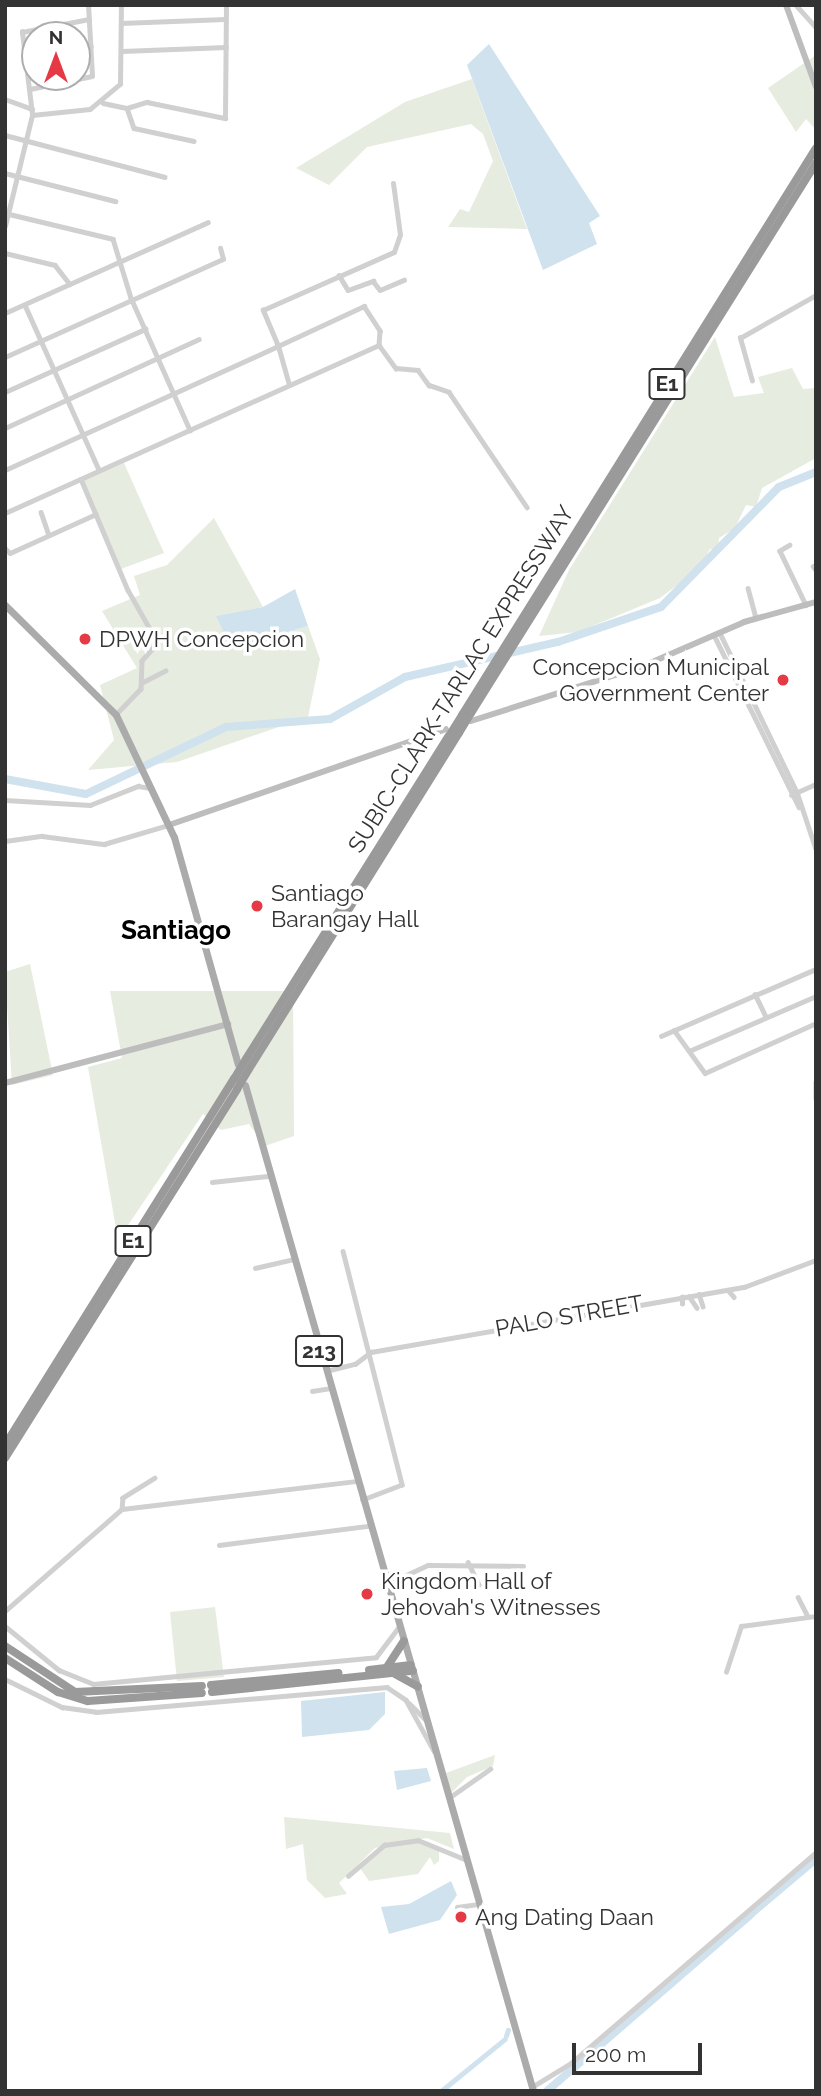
<!DOCTYPE html>
<style>
body{margin:0}
#map{position:relative;width:821px;height:2096px;overflow:hidden;background:#fff;font-family:Raleway,sans-serif}
div>[style]{position:absolute}
.green>*{inset:0;background:#e6ecdf}
.water>*{inset:0;background:#cfe2ee}
.canal>*{height:4.5px;margin:-2.25px;padding:0 2.25px;transform-origin:2.25px;border-radius:2.25px;background:#cfe2ee}
.river>*{height:8px;margin:-4px;padding:0 4px;transform-origin:4px;border-radius:4px;background:#cfe2ee}
.street>*{height:4.5px;margin:-2.25px;padding:0 2.25px;transform-origin:2.25px;border-radius:2.25px;background:#d0d0d0}
.secondary>*{height:6px;margin:-3px;padding:0 3px;transform-origin:3px;border-radius:3px;background:#bdbdbd}
.primary>*{height:7px;margin:-3.5px;padding:0 3.5px;transform-origin:3.5px;border-radius:3.5px;background:#ababab}
.highway>*{height:8px;margin:-4px;padding:0 4px;transform-origin:4px;border-radius:4px;background:#9a9a9a}
.highway-bridge>*{height:8px;margin:-4px;padding:0 4px;transform-origin:4px;border-radius:4px;background:#9a9a9a}
.dots>*{width:19px;height:19px;translate:-50% -50%;box-sizing:border-box;border:4px solid #fff;border-radius:50%}
span{translate:-50% -50%;white-space:nowrap;text-align:center;line-height:1.15;-webkit-text-stroke:7px #fff;paint-order:stroke}
.shield-label span{padding:2px 5px;background:#fff;border:2px solid;border-radius:5px;-webkit-text-stroke-width:0}
.shield-label{font-size:21px;color:#333;font-weight:700}
.poi-label{font-size:23px;color:#333}
.left{translate:0 -50%;text-align:left}
.right{translate:-100% -50%;text-align:right}
.street-label{font-size:23px;color:#333}
.quarter-label{font-size:26px;color:#000;font-weight:700}
.frame{position:absolute;inset:0;border:7px solid #333;pointer-events:none}
.north{position:absolute;left:21px;top:21px;width:70px;height:70px;box-sizing:border-box;background:#fff;border:2px solid #adadad;border-radius:50%;rotate:0deg;font-size:19px;font-weight:700;line-height:28px;text-align:center;color:#333}
.north::after{content:'';display:block;margin:auto;width:24px;height:32px;background:#e63946;clip-path:polygon(50% 0,100% 100%,50% 72%,0 100%)}
.scale{position:absolute;left:572px;top:2043px;width:130px;height:32px;box-sizing:border-box;border:4px solid #333;border-top:0;padding-left:9px;font-size:21px;line-height:24px;white-space:nowrap;color:#333;-webkit-text-stroke:5px #fff;paint-order:stroke}
</style>
<div id="map">
<div class="green">
<i style="clip-path:polygon(816px 55px,816px 130px,806px 119px,796px 132px,768px 88px)"></i>
<i style="clip-path:polygon(472px 79px,527px 229px,448px 227px,460px 209px,469px 212px,493px 161px,483px 134px,471px 124px,367px 147px,329px 185px,296px 168px,405px 102px)"></i>
<i style="clip-path:polygon(715px 337px,734px 397px,764px 393px,758px 377px,792px 368px,803px 389px,816px 388px,816px 458px,762px 488px,756px 507px,746px 505px,735px 528px,719px 538px,718px 551px,710px 549px,700px 568px,660px 598px,578px 632px,539px 636px,569px 570px)"></i>
<i style="clip-path:polygon(124px 463px,164px 553px,121px 569px,83px 480px)"></i>
<i style="clip-path:polygon(214px 518px,263px 607px,217px 616px,232px 649px,308px 626px,320px 659px,308px 717px,177px 762px,88px 770px,114px 740px,100px 685px,137px 668px,102px 611px,140px 595px,134px 576px,167px 565px)"></i>
<i style="clip-path:polygon(30px 964px,53px 1075px,12px 1085px,5px 972px)"></i>
<i style="clip-path:polygon(110px 991px,293px 991px,294px 1136px,265px 1146px,249px 1124px,221px 1130px,203px 1114px,118px 1240px,88px 1067px,122px 1058px)"></i>
<i style="clip-path:polygon(215px 1607px,224px 1677px,177px 1681px,170px 1612px)"></i>
<i style="clip-path:polygon(495px 1755px,493px 1766px,467px 1777px,451px 1793px,446px 1773px)"></i>
<i style="clip-path:polygon(284px 1817px,450px 1833px,454px 1849px,427px 1838px,375px 1848px,339px 1883px,347px 1894px,325px 1898px,307px 1880px,303px 1844px,286px 1849px)"></i>
<i style="clip-path:polygon(420px 1841px,439px 1851px,439px 1861px,434px 1865px,430px 1857px,418px 1874px,369px 1881px,360px 1868px,382px 1848px)"></i>
</div>
<div class="water">
<i style="clip-path:polygon(489px 44px,600px 216px,589px 223px,597px 244px,543px 270px,467px 65px)"></i>
<i style="clip-path:polygon(295px 589px,308px 626px,232px 649px,216px 616px,263px 607px)"></i>
<i style="clip-path:polygon(385px 1692px,385px 1714px,369px 1730px,302px 1737px,301px 1701px)"></i>
<i style="clip-path:polygon(427px 1768px,431px 1781px,397px 1790px,394px 1771px)"></i>
<i style="clip-path:polygon(451px 1881px,457px 1895px,440px 1920px,389px 1934px,381px 1907px,409px 1904px)"></i>
</div>
<div class="canal">
<i style="left:506px;top:2036px;width:6px;rotate:-72deg"></i>
<i style="left:441px;top:2091px;width:82px;rotate:-39.1deg"></i>
</div>
<div class="river">
<i style="left:5px;top:779px;width:82px;rotate:10.5deg"></i>
<i style="left:86px;top:794px;width:155px;rotate:-25.6deg"></i>
<i style="left:226px;top:727px;width:104px;rotate:-4.4deg"></i>
<i style="left:330px;top:719px;width:86px;rotate:-29.2deg"></i>
<i style="left:405px;top:677px;width:157px;rotate:-12.9deg"></i>
<i style="left:558px;top:642px;width:109px;rotate:-18.8deg"></i>
<i style="left:661px;top:607px;width:168px;rotate:-45.5deg"></i>
<i style="left:779px;top:487px;width:40px;rotate:-22deg"></i>
<i style="left:752px;top:1913px;width:84px;rotate:-40.2deg"></i>
<i style="left:547px;top:2091px;width:270px;rotate:-40.9deg"></i>
</div>
<div class="street">
<i style="left:796px;top:5px;width:30px;rotate:48deg"></i>
<i style="left:121px;top:23px;width:104px;rotate:-2.2deg"></i>
<i style="left:77px;top:49px;width:14px;rotate:-12deg"></i>
<i style="left:122px;top:51px;width:104px;rotate:-2.2deg"></i>
<i style="left:26px;top:58px;width:9px;rotate:-13deg"></i>
<i style="left:30px;top:89px;width:63px;rotate:-11.8deg"></i>
<i style="left:92px;top:76px;width:71px;rotate:-93.2deg"></i>
<i style="left:5px;top:99px;width:29px;rotate:20deg"></i>
<i style="left:103px;top:103px;width:25px;rotate:12deg"></i>
<i style="left:127px;top:108px;width:21px;rotate:-17deg"></i>
<i style="left:147px;top:102px;width:80px;rotate:11.6deg"></i>
<i style="left:225px;top:118px;width:113px;rotate:-89.5deg"></i>
<i style="left:127px;top:108px;width:21px;rotate:71deg"></i>
<i style="left:134px;top:128px;width:61px;rotate:12.2deg"></i>
<i style="left:32px;top:114px;width:83px;rotate:-97deg"></i>
<i style="left:22px;top:32px;width:68px;rotate:-11deg"></i>
<i style="left:5px;top:135px;width:165px;rotate:14.7deg"></i>
<i style="left:5px;top:173px;width:114px;rotate:14.3deg"></i>
<i style="left:5px;top:213px;width:111px;rotate:13.5deg"></i>
<i style="left:113px;top:239px;width:62px;rotate:73deg"></i>
<i style="left:131px;top:298px;width:145px;rotate:65.9deg"></i>
<i style="left:5px;top:226px;width:114px;rotate:-76.3deg"></i>
<i style="left:32px;top:115px;width:58px;rotate:-5.9deg"></i>
<i style="left:90px;top:109px;width:39px;rotate:-40deg"></i>
<i style="left:120px;top:84px;width:79px;rotate:-89.3deg"></i>
<i style="left:5px;top:253px;width:51px;rotate:13.5deg"></i>
<i style="left:55px;top:265px;width:24px;rotate:52deg"></i>
<i style="left:339px;top:275px;width:17px;rotate:59deg"></i>
<i style="left:348px;top:290px;width:27px;rotate:-20deg"></i>
<i style="left:373px;top:281px;width:11px;rotate:52deg"></i>
<i style="left:380px;top:290px;width:26px;rotate:-23deg"></i>
<i style="left:25px;top:305px;width:181px;rotate:65.8deg"></i>
<i style="left:5px;top:313px;width:222px;rotate:-24.1deg"></i>
<i style="left:379px;top:345px;width:29px;rotate:54deg"></i>
<i style="left:396px;top:368px;width:22px;rotate:5deg"></i>
<i style="left:418px;top:370px;width:19px;rotate:54deg"></i>
<i style="left:429px;top:385px;width:21px;rotate:19deg"></i>
<i style="left:449px;top:392px;width:139px;rotate:55.9deg"></i>
<i style="left:5px;top:357px;width:239px;rotate:-24.2deg"></i>
<i style="left:223px;top:259px;width:11px;rotate:-105deg"></i>
<i style="left:752px;top:381px;width:45px;rotate:-105.6deg"></i>
<i style="left:740px;top:338px;width:87px;rotate:-29.5deg"></i>
<i style="left:289px;top:385px;width:41px;rotate:-105.8deg"></i>
<i style="left:278px;top:346px;width:95px;rotate:-24.9deg"></i>
<i style="left:364px;top:306px;width:30px;rotate:57deg"></i>
<i style="left:380px;top:331px;width:14px;rotate:94deg"></i>
<i style="left:5px;top:392px;width:154px;rotate:-24.2deg"></i>
<i style="left:5px;top:428px;width:213px;rotate:-24.6deg"></i>
<i style="left:5px;top:470px;width:300px;rotate:-24.4deg"></i>
<i style="left:278px;top:346px;width:39px;rotate:-113deg"></i>
<i style="left:263px;top:310px;width:143px;rotate:-23.9deg"></i>
<i style="left:394px;top:252px;width:18px;rotate:-71deg"></i>
<i style="left:400px;top:235px;width:52px;rotate:-97.7deg"></i>
<i style="left:81px;top:479px;width:121px;rotate:67.1deg"></i>
<i style="left:128px;top:590px;width:61px;rotate:60.5deg"></i>
<i style="left:158px;top:643px;width:24px;rotate:132deg"></i>
<i style="left:142px;top:661px;width:28px;rotate:92deg"></i>
<i style="left:141px;top:689px;width:36px;rotate:134deg"></i>
<i style="left:41px;top:512px;width:24px;rotate:71deg"></i>
<i style="left:5px;top:513px;width:410px;rotate:-24.2deg"></i>
<i style="left:790px;top:545px;width:12px;rotate:149deg"></i>
<i style="left:780px;top:551px;width:60px;rotate:64.3deg"></i>
<i style="left:5px;top:548px;width:7px;rotate:45deg"></i>
<i style="left:10px;top:553px;width:94px;rotate:-24.4deg"></i>
<i style="left:813px;top:566px;width:5px;rotate:53deg"></i>
<i style="left:748px;top:588px;width:31px;rotate:75deg"></i>
<i style="left:720px;top:633px;width:177px;rotate:64.2deg"></i>
<i style="left:797px;top:792px;width:60px;rotate:71.6deg"></i>
<i style="left:714px;top:635px;width:192px;rotate:63.7deg"></i>
<i style="left:143px;top:682px;width:25px;rotate:-27deg"></i>
<i style="left:791px;top:795px;width:27px;rotate:-24deg"></i>
<i style="left:5px;top:800px;width:85px;rotate:3.4deg"></i>
<i style="left:90px;top:805px;width:52px;rotate:-21.6deg"></i>
<i style="left:138px;top:786px;width:13px;rotate:9deg"></i>
<i style="left:5px;top:841px;width:37px;rotate:-8deg"></i>
<i style="left:42px;top:836px;width:63px;rotate:7.4deg"></i>
<i style="left:104px;top:844px;width:67px;rotate:-16.5deg"></i>
<i style="left:755px;top:994px;width:25px;rotate:64deg"></i>
<i style="left:674px;top:1030px;width:53px;rotate:54.2deg"></i>
<i style="left:705px;top:1073px;width:122px;rotate:-24.2deg"></i>
<i style="left:661px;top:1036px;width:169px;rotate:-23.4deg"></i>
<i style="left:689px;top:1051px;width:138px;rotate:-23.4deg"></i>
<i style="left:816px;top:1082px;width:16px;rotate:90deg"></i>
<i style="left:212px;top:1182px;width:56px;rotate:-6.1deg"></i>
<i style="left:343px;top:1251px;width:241px;rotate:75.8deg"></i>
<i style="left:402px;top:1485px;width:42px;rotate:159deg"></i>
<i style="left:255px;top:1268px;width:39px;rotate:-13deg"></i>
<i style="left:728px;top:1290px;width:9px;rotate:49deg"></i>
<i style="left:699px;top:1294px;width:13px;rotate:72deg"></i>
<i style="left:689px;top:1296px;width:14px;rotate:56deg"></i>
<i style="left:682px;top:1304px;width:7px;rotate:-90deg"></i>
<i style="left:326px;top:1371px;width:30px;rotate:-14deg"></i>
<i style="left:355px;top:1364px;width:20px;rotate:-37deg"></i>
<i style="left:371px;top:1352px;width:379px;rotate:-9.9deg"></i>
<i style="left:744px;top:1287px;width:77px;rotate:-20.6deg"></i>
<i style="left:312px;top:1391px;width:18px;rotate:-9deg"></i>
<i style="left:155px;top:1478px;width:38px;rotate:148deg"></i>
<i style="left:123px;top:1498px;width:11px;rotate:95deg"></i>
<i style="left:122px;top:1509px;width:237px;rotate:-6.8deg"></i>
<i style="left:219px;top:1545px;width:150px;rotate:-7.3deg"></i>
<i style="left:468px;top:1562px;width:25px;rotate:64deg"></i>
<i style="left:387px;top:1584px;width:45px;rotate:-24.9deg"></i>
<i style="left:428px;top:1565px;width:95px;rotate:0.6deg"></i>
<i style="left:798px;top:1597px;width:22px;rotate:63deg"></i>
<i style="left:5px;top:1611px;width:155px;rotate:-41.1deg"></i>
<i style="left:5px;top:1626px;width:70px;rotate:39.2deg"></i>
<i style="left:59px;top:1670px;width:37px;rotate:22deg"></i>
<i style="left:93px;top:1684px;width:284px;rotate:-5.4deg"></i>
<i style="left:376px;top:1657px;width:38px;rotate:-53deg"></i>
<i style="left:726px;top:1672px;width:48px;rotate:-71.9deg"></i>
<i style="left:741px;top:1626px;width:76px;rotate:-7.6deg"></i>
<i style="left:5px;top:1679px;width:64px;rotate:26.2deg"></i>
<i style="left:62px;top:1707px;width:34px;rotate:8deg"></i>
<i style="left:96px;top:1712px;width:292px;rotate:-4.9deg"></i>
<i style="left:387px;top:1687px;width:23px;rotate:34deg"></i>
<i style="left:406px;top:1700px;width:58px;rotate:61.2deg"></i>
<i style="left:409px;top:1703px;width:23px;rotate:45deg"></i>
<i style="left:450px;top:1797px;width:49px;rotate:-35deg"></i>
<i style="left:348px;top:1876px;width:48px;rotate:-40.7deg"></i>
<i style="left:384px;top:1845px;width:34px;rotate:-8deg"></i>
<i style="left:418px;top:1840px;width:53px;rotate:22.2deg"></i>
<i style="left:457px;top:1907px;width:22px;rotate:-8deg"></i>
<i style="left:532px;top:2087px;width:46px;rotate:-31.6deg"></i>
<i style="left:571px;top:2063px;width:323px;rotate:-40.7deg"></i>
</div>
<div class="secondary">
<i style="left:786px;top:5px;width:87px;rotate:69.9deg"></i>
<i style="left:471px;top:721px;width:181px;rotate:-17.7deg"></i>
<i style="left:643px;top:666px;width:110px;rotate:-23.5deg"></i>
<i style="left:744px;top:622px;width:75px;rotate:-15.5deg"></i>
<i style="left:169px;top:825px;width:293px;rotate:-19.1deg"></i>
<i style="left:5px;top:1083px;width:231px;rotate:-14.8deg"></i>
</div>
<div class="primary">
<i style="left:5px;top:605px;width:156px;rotate:44.7deg"></i>
<i style="left:116px;top:715px;width:135px;rotate:64.6deg"></i>
<i style="left:174px;top:837px;width:236px;rotate:74.3deg"></i>
<i style="left:245px;top:1085px;width:1046px;rotate:74.02deg"></i>
</div>
<div class="highway">
<i style="left:471px;top:713px;width:649px;rotate:-57.9deg"></i>
<i style="left:462px;top:715px;width:668px;rotate:-58.02deg"></i>
<i style="left:246px;top:1059px;width:381px;rotate:-57.9deg"></i>
<i style="left:249px;top:1069px;width:396px;rotate:-58deg"></i>
<i style="left:5px;top:1445px;width:432px;rotate:-58deg"></i>
<i style="left:5px;top:1458px;width:436px;rotate:-57.8deg"></i>
<i style="left:5px;top:1646px;width:84px;rotate:33.3deg"></i>
<i style="left:75px;top:1692px;width:127px;rotate:-2.7deg"></i>
<i style="left:5px;top:1658px;width:63px;rotate:32.7deg"></i>
<i style="left:58px;top:1692px;width:31px;rotate:17deg"></i>
<i style="left:88px;top:1701px;width:114px;rotate:-4deg"></i>
<i style="left:387px;top:1667px;width:31px;rotate:-57deg"></i>
<i style="left:369px;top:1670px;width:42px;rotate:-6.8deg"></i>
<i style="left:395px;top:1674px;width:26px;rotate:29deg"></i>
<i style="left:211px;top:1685px;width:128px;rotate:-5.4deg"></i>
<i style="left:212px;top:1692px;width:202px;rotate:-6deg"></i>
</div>
<div class="highway-bridge">
<i style="left:459px;top:733px;width:23px;rotate:-59deg"></i>
<i style="left:449px;top:736px;width:25px;rotate:-58deg"></i>
<i style="left:234px;top:1079px;width:23px;rotate:-59deg"></i>
<i style="left:237px;top:1089px;width:23px;rotate:-59deg"></i>
</div>
<div class="dots">
<i style="left:85px;top:639px;background:#e63946"></i>
<i style="left:783px;top:680px;background:#e63946"></i>
<i style="left:257px;top:906px;background:#e63946"></i>
<i style="left:367px;top:1594px;background:#e63946"></i>
<i style="left:461px;top:1917px;background:#e63946"></i>
</div>
<div class="shield-label">
<span style="left:667px;top:384px">E1</span>
<span style="left:133px;top:1241px">E1</span>
<span style="left:319px;top:1351px">213</span>
</div>
<div class="poi-label">
<span class="left" style="left:99px;top:639px">DPWH Concepcion</span>
<span class="right" style="left:769px;top:680px">Concepcion Municipal<br>Government Center</span>
<span class="left" style="left:271px;top:906px">Santiago<br>Barangay Hall</span>
<span class="left" style="left:381px;top:1594px">Kingdom Hall of<br>Jehovah's Witnesses</span>
<span class="left" style="left:475px;top:1917px">Ang Dating Daan</span>
</div>
<div class="street-label">
<span style="left:461px;top:679px;rotate:-58deg">SUBIC-CLARK-TARLAC EXPRESSWAY</span>
<span style="left:569px;top:1316px;rotate:-10deg">PALO STREET</span>
</div>
<div class="quarter-label">
<span style="left:176px;top:931px">Santiago</span>
</div>
<div class="frame"></div>
<div class="north">N</div>
<div class="scale">200 m</div>
</div>
